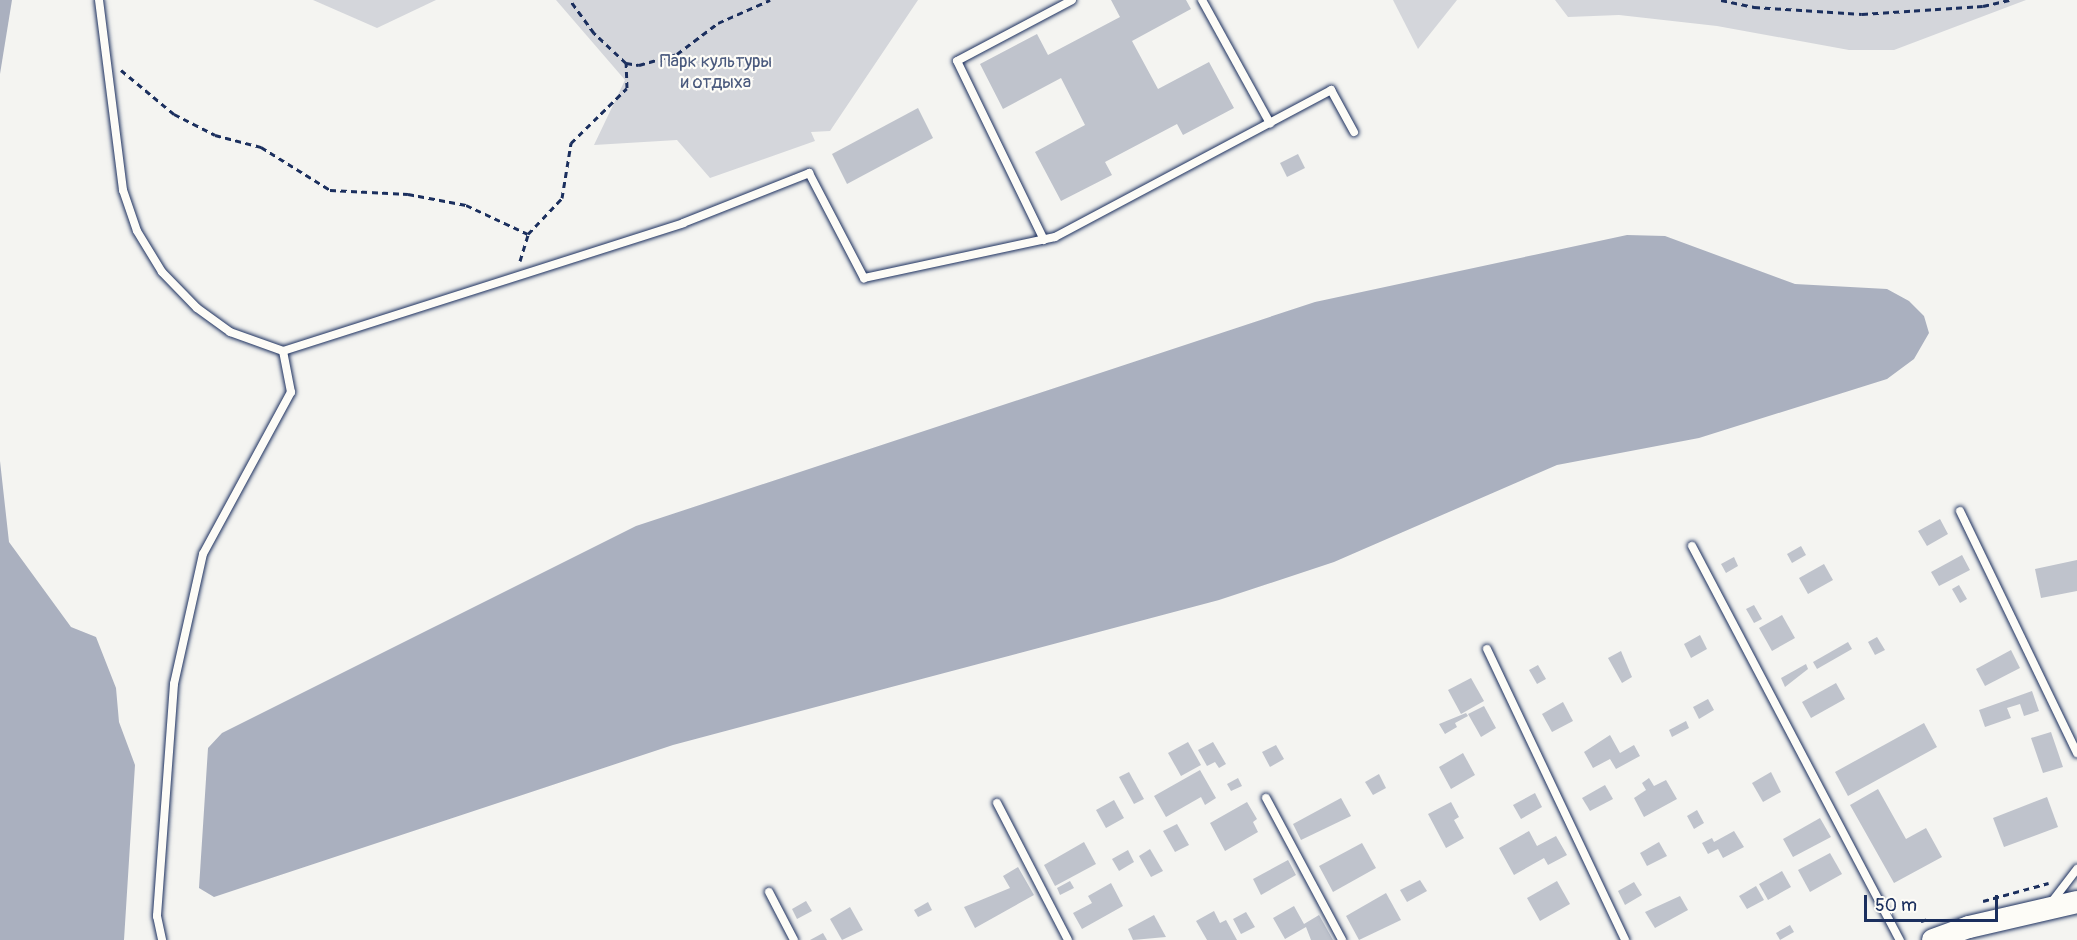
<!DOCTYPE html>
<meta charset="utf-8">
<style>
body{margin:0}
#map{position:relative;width:2077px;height:940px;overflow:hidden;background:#f4f4f1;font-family:Pangolin,sans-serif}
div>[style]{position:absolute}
.green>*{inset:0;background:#d4d6db}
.water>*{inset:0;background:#aab0bf}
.building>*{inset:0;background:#bfc3cc}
.path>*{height:3px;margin-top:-1.5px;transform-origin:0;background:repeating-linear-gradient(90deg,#1b2f5e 0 6px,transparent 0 10.5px)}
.roads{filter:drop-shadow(0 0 2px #1b2f5e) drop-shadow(0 0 2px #1b2f5e)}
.lane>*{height:8px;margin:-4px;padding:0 4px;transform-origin:4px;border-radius:4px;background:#fdfcf7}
.secondary>*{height:22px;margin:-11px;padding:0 11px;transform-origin:11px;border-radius:11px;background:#fdfcf7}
span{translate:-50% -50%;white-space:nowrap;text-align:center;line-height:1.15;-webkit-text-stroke:4.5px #fdfcf7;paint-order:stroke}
.park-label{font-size:18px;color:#49597d}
.scale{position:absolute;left:1864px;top:895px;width:134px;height:27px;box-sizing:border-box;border:3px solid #1b2f5e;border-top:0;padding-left:8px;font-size:18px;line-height:21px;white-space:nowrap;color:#1b2f5e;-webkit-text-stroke:4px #fdfcf7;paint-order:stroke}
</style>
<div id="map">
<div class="green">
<i style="clip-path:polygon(313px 0,436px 0,377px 28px)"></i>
<i style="clip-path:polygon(556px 0,918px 0,830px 131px,811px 132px,815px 141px,710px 178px,677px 140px,594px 145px,625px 80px)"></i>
<i style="clip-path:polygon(1393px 0,1457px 0,1418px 49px)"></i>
<i style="clip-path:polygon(1555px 0,2026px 0,1894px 50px,1849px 50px,1717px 26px,1619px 15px,1568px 17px)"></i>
</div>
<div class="water">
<i style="clip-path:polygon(0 0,12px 0,0 74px)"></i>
<i style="clip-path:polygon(1627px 235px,1665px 236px,1795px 284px,1887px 289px,1909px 301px,1924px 316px,1929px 333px,1914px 359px,1887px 379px,1699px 438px,1557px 465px,1334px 562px,1219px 600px,673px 745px,214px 897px,199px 888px,208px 748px,222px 733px,636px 526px,1315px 302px)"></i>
<i style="clip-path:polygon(0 461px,9px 542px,71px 627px,96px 637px,116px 688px,119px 722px,135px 765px,124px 940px,0 940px)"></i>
</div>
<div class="building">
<i style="clip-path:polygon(1111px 0,1186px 0,1191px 9px,1132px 41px,1158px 89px,1209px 62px,1234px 108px,1183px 135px,1177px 124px,1105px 162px,1112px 175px,1061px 201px,1035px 152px,1085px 125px,1061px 78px,1003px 109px,980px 64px,1037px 34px,1048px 55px,1120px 17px)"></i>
<i style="clip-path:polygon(918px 108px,933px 138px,847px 184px,832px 154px)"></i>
<i style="clip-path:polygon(1298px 154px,1305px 168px,1287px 177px,1280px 163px)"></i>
<i style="clip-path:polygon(1940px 519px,1948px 534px,1927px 546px,1918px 531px)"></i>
<i style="clip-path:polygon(1801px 546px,1806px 555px,1792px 563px,1787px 554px)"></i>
<i style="clip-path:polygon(1962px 555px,1970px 570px,1939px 586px,1931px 572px)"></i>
<i style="clip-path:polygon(1734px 557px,1738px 566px,1726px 573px,1721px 564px)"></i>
<i style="clip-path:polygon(2077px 560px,2077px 591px,2041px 598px,2035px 569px)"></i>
<i style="clip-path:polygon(1824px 564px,1833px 580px,1808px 594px,1799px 578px)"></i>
<i style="clip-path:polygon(1959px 585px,1967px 599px,1960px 603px,1952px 589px)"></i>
<i style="clip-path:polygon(1754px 605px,1762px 619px,1754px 623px,1746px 609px)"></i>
<i style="clip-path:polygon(1782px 615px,1795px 638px,1772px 651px,1759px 628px)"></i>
<i style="clip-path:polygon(1700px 635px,1707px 649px,1691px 658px,1684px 644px)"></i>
<i style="clip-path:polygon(1877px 637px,1885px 650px,1875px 655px,1868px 642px)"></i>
<i style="clip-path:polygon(1848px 642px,1852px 649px,1817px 669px,1813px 662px)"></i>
<i style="clip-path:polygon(2011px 650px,2020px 668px,1985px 686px,1976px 669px)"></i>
<i style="clip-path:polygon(1621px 651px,1632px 677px,1622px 683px,1608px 658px)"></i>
<i style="clip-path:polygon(1806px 664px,1808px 669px,1785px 687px,1781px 678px)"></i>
<i style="clip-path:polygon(1538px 665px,1546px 679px,1537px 684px,1529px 670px)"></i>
<i style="clip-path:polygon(1471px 678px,1484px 701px,1461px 714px,1448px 690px)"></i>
<i style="clip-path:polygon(1836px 683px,1845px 699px,1811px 718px,1802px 702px)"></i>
<i style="clip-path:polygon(2032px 691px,2039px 711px,2024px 716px,2020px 704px,2007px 708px,2011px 718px,1985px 727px,1979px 710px)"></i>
<i style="clip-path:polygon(1708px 699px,1714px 710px,1699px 719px,1693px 707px)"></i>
<i style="clip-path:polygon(1563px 702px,1573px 721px,1552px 732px,1542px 714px)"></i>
<i style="clip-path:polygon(1484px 706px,1496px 728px,1481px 737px,1468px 714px)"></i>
<i style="clip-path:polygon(1466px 713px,1468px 716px,1455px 723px,1457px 727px,1445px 734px,1439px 724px)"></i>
<i style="clip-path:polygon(1686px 721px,1689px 728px,1672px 737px,1669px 730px)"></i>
<i style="clip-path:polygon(1924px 723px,1937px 747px,1848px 796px,1835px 772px)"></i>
<i style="clip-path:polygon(2051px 732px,2063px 767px,2043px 773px,2031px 738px)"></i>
<i style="clip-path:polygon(1610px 735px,1620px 753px,1634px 745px,1640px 756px,1616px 769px,1610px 759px,1593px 768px,1584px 752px)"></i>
<i style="clip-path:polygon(1188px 742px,1201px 765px,1181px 776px,1168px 753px)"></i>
<i style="clip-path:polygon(1213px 742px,1226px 764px,1219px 768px,1215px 762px,1207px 766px,1198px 750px)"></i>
<i style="clip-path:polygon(1276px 745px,1284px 759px,1270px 767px,1262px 752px)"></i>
<i style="clip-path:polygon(1463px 753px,1475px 775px,1451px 789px,1439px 767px)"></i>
<i style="clip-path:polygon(1200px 770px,1216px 798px,1205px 805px,1201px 797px,1166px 817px,1154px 796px)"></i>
<i style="clip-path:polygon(1129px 772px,1144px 799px,1134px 804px,1119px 777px)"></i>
<i style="clip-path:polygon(1771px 772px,1781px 792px,1763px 802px,1752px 783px)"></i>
<i style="clip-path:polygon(1379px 774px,1386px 788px,1373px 795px,1365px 782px)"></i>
<i style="clip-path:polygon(1238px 778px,1242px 786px,1231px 791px,1227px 784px)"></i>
<i style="clip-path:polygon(1649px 778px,1654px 786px,1666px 780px,1677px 799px,1644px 817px,1634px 798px,1646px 790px,1642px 783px)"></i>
<i style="clip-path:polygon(1605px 785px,1613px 799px,1590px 811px,1582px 798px)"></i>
<i style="clip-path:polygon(1878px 789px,1906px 839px,1926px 828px,1942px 857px,1894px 883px,1850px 805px)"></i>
<i style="clip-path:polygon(1535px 793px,1542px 807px,1521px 819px,1513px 805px)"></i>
<i style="clip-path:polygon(2047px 797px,2058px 827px,2004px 847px,1993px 818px)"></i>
<i style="clip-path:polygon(1341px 798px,1351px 816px,1301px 840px,1293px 824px)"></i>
<i style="clip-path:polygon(1114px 800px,1124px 818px,1106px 828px,1096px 810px)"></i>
<i style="clip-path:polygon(1247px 802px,1257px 819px,1253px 822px,1258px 832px,1225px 851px,1210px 823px)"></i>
<i style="clip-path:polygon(1451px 802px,1459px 817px,1454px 820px,1464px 838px,1446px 848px,1428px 814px)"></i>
<i style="clip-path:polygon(1697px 810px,1704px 823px,1694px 829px,1687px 816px)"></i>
<i style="clip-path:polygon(1820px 818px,1831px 837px,1793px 857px,1783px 839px)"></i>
<i style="clip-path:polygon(1177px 824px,1189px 845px,1175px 852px,1163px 831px)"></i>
<i style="clip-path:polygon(1529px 831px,1537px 846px,1556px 836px,1567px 855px,1548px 865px,1544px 858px,1514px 875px,1499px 848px)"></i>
<i style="clip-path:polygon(1734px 831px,1744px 847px,1723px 858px,1718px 849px,1708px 854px,1702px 843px,1712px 838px,1714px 842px)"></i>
<i style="clip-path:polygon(1084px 842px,1096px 864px,1055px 886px,1044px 865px)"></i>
<i style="clip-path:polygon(1659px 842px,1667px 856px,1647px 866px,1640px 853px)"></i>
<i style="clip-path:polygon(1362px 843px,1376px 868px,1333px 892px,1319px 866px)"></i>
<i style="clip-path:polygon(1150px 849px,1163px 871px,1151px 877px,1139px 856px)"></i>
<i style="clip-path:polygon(1128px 850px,1134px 862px,1119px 871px,1112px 859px)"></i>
<i style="clip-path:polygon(1830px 853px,1842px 874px,1810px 892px,1798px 870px)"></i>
<i style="clip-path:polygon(1288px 860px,1296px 875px,1261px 895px,1253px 879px)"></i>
<i style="clip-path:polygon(1018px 867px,1034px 895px,975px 928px,964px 907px,1010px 888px,1003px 876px)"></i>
<i style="clip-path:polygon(1782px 871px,1791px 887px,1768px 900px,1759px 884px)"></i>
<i style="clip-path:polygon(1420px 880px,1427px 891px,1407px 902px,1400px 890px)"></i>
<i style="clip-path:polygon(1070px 881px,1074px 888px,1060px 895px,1057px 888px)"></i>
<i style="clip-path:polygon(1557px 881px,1570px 904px,1540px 921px,1527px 898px)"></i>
<i style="clip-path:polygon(1634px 882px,1642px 895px,1625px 905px,1618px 891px)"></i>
<i style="clip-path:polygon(1111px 883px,1123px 906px,1082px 929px,1073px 913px,1092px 903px,1088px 896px)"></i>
<i style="clip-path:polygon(1756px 886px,1764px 900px,1747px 909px,1739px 896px)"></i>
<i style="clip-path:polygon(1386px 893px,1401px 920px,1359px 940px,1346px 916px)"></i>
<i style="clip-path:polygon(1680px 896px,1688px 910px,1655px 928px,1645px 912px)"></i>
<i style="clip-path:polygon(806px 901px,812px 911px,797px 919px,792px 909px)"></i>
<i style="clip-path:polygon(928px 902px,932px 910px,918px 917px,914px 910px)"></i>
<i style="clip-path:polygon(1294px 906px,1304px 924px,1319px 915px,1333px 940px,1311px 940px,1306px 927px,1285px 939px,1273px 918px)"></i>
<i style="clip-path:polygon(850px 907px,863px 930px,842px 940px,830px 919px)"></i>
<i style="clip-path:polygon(1214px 911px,1220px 923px,1226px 920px,1237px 940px,1207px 940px,1196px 921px)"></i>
<i style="clip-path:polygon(1246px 912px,1255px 927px,1241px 934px,1233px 919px)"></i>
<i style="clip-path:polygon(1154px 915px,1166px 937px,1133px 940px,1128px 929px)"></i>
<i style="clip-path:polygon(1790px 925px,1794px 932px,1780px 940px,1776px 933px)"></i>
<i style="clip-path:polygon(823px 933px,827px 940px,810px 940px)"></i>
</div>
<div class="path">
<i style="left:1721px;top:0;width:34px;rotate:12deg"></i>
<i style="left:1754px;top:7px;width:108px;rotate:3.7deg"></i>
<i style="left:1862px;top:14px;width:121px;rotate:-3.8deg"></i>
<i style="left:1983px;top:6px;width:27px;rotate:-13deg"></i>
<i style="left:626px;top:63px;width:13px;rotate:9deg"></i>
<i style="left:639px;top:65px;width:40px;rotate:-16deg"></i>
<i style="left:677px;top:54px;width:51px;rotate:-37.1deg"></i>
<i style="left:718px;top:23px;width:57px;rotate:-23.9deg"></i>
<i style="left:121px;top:70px;width:69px;rotate:39.7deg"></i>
<i style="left:174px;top:114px;width:46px;rotate:27.1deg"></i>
<i style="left:215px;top:135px;width:48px;rotate:14.6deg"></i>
<i style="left:261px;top:147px;width:81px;rotate:31.9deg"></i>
<i style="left:330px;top:190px;width:78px;rotate:2.9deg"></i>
<i style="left:408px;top:194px;width:59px;rotate:10.7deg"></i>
<i style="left:466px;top:205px;width:68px;rotate:25.1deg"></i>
<i style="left:520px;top:261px;width:28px;rotate:-73deg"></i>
<i style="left:528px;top:234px;width:50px;rotate:-46.6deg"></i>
<i style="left:562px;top:198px;width:56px;rotate:-80.7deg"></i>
<i style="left:571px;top:143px;width:78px;rotate:-44.5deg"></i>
<i style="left:627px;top:88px;width:25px;rotate:-92deg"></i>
<i style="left:626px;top:63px;width:44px;rotate:-136.8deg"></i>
<i style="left:594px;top:33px;width:41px;rotate:-126deg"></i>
<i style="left:1983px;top:901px;width:68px;rotate:-15.3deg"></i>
<i style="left:1921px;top:921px;width:7px;rotate:-16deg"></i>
</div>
<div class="roads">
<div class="lane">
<i style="left:99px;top:0;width:192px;rotate:82.8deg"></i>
<i style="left:123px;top:190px;width:43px;rotate:71.1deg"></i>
<i style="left:137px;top:231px;width:48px;rotate:58.6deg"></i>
<i style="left:162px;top:272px;width:50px;rotate:45.8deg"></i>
<i style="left:197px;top:308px;width:41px;rotate:36deg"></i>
<i style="left:230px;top:332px;width:56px;rotate:19.7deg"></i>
<i style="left:283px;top:351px;width:42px;rotate:79deg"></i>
<i style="left:291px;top:392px;width:184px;rotate:118.5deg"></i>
<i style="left:203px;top:554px;width:133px;rotate:102.6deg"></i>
<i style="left:174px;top:684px;width:233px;rotate:94.2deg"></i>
<i style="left:157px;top:916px;width:25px;rotate:78deg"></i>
<i style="left:1202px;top:0;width:141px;rotate:61.1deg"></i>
<i style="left:1044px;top:240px;width:199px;rotate:-115.9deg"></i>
<i style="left:957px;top:61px;width:130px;rotate:-27.9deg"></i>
<i style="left:283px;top:351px;width:420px;rotate:-17.7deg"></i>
<i style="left:683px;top:223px;width:136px;rotate:-21.6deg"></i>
<i style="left:809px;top:173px;width:119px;rotate:62.4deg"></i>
<i style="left:864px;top:278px;width:195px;rotate:-12.1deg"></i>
<i style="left:1055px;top:237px;width:313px;rotate:-28deg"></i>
<i style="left:1331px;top:90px;width:48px;rotate:61.3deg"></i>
<i style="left:1960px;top:511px;width:269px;rotate:64.2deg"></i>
<i style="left:1692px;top:546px;width:446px;rotate:62.2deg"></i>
<i style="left:1487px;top:649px;width:322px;rotate:64.6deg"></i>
<i style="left:1266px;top:798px;width:161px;rotate:61.8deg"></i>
<i style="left:997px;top:803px;width:154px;rotate:62.6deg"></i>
<i style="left:769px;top:892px;width:54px;rotate:62.5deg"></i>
<i style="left:2051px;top:903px;width:43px;rotate:-52.6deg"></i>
</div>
<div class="secondary">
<i style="left:1933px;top:940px;width:38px;rotate:-20deg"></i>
<i style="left:1969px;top:927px;width:111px;rotate:-13deg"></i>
</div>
</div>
<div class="park-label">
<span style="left:716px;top:73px">Парк культуры<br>и отдыха</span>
</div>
<div class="scale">50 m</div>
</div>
